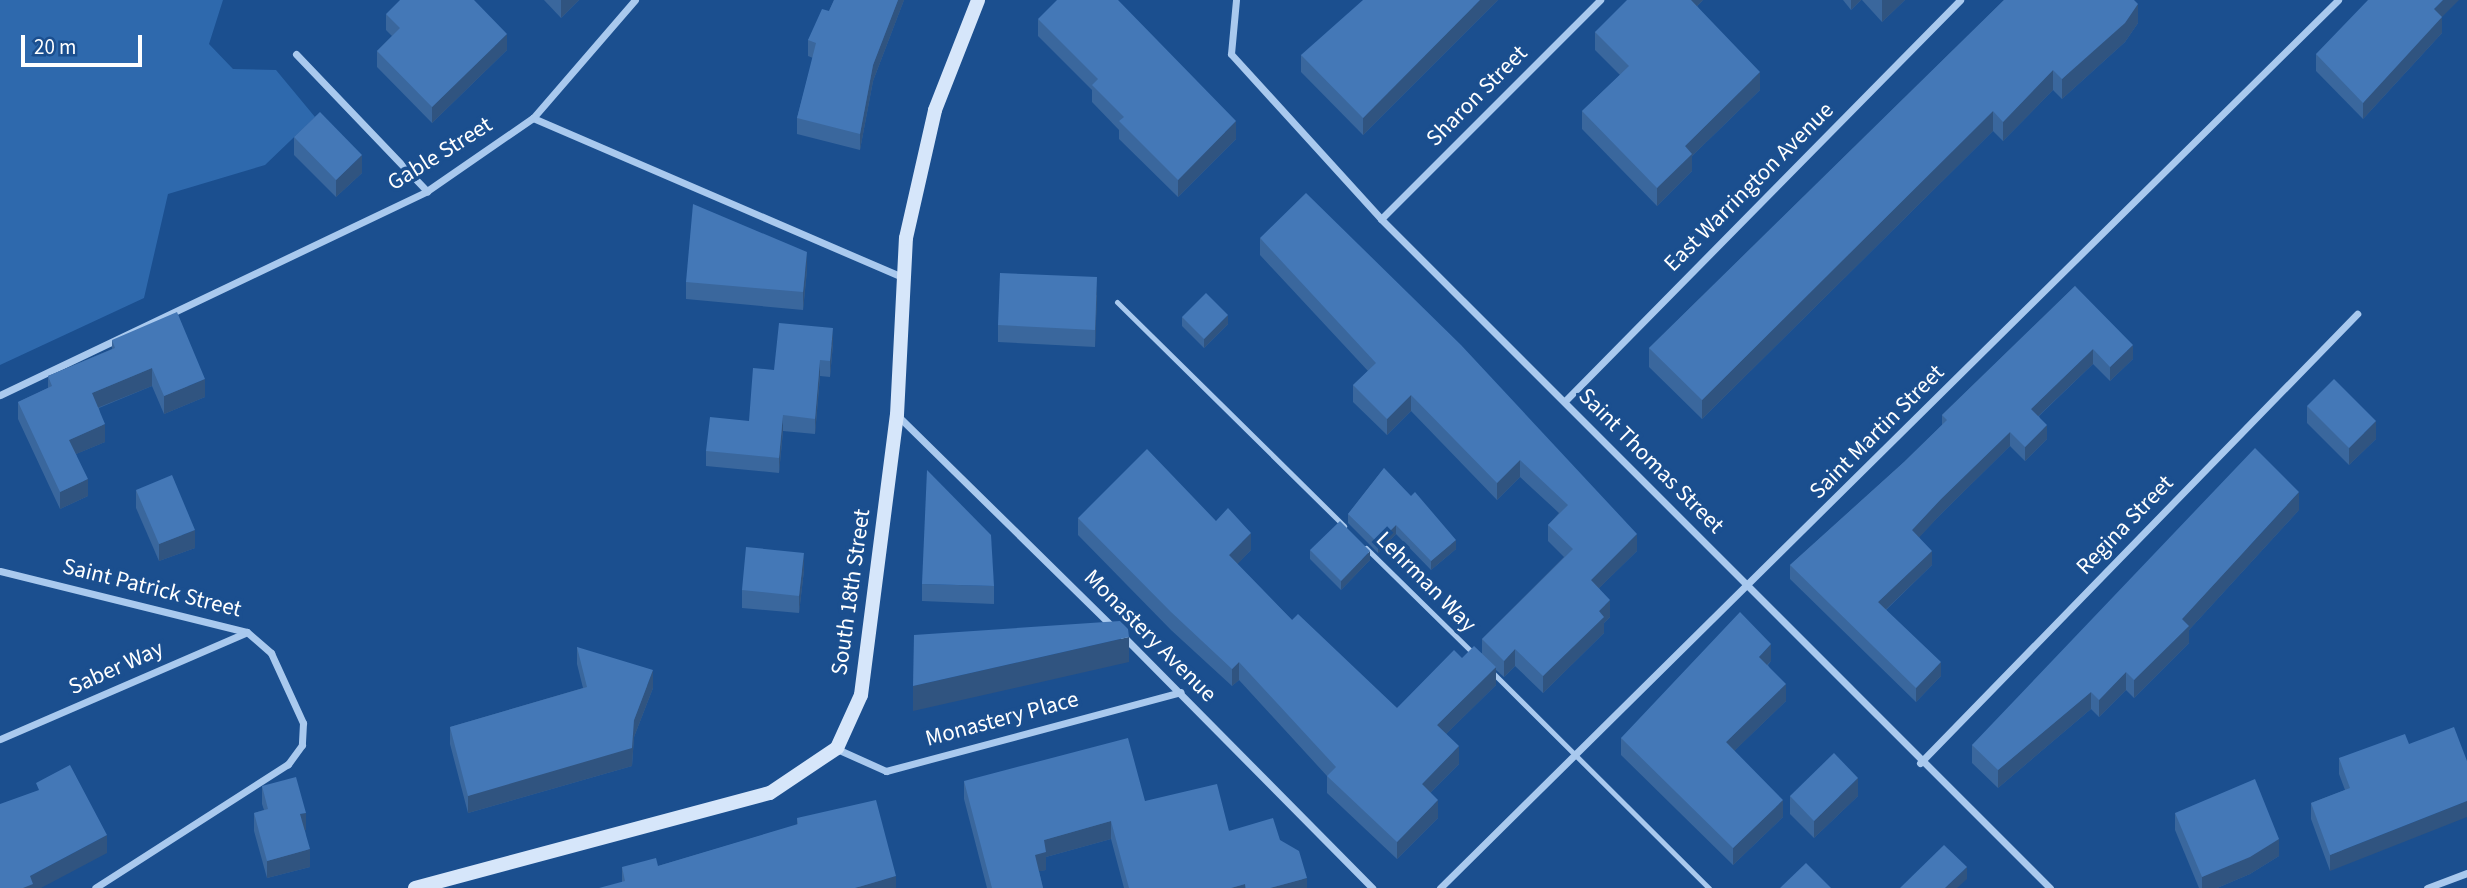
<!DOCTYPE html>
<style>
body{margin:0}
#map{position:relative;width:2467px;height:888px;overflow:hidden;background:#1b4f8f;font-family:"Source Sans 3",sans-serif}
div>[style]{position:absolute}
.green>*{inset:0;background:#2e69ad}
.lane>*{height:5px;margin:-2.5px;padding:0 2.5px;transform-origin:2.5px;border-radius:2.5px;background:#a9c9ee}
.street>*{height:7px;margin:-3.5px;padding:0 3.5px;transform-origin:3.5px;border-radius:3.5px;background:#a9c9ee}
.secondary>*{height:14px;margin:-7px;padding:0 7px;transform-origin:7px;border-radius:7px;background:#d6e6fa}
.wall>*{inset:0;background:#3a679d}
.shaded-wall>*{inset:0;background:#305480}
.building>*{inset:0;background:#4478b7}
span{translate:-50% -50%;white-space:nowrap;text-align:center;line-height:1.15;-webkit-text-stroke:7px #1b4f8f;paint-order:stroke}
.street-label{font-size:23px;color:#fff}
.scale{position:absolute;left:21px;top:35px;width:121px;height:32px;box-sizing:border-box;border:4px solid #fff;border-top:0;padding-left:9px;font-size:21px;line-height:24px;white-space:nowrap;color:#fff;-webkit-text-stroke:5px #1b4f8f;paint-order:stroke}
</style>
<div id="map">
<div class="green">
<i style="clip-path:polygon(0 0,223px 0,209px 44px,233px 69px,276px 70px,315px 117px,265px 165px,168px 194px,144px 298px,0 365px)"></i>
</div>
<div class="lane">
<i style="left:1117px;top:302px;width:319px;rotate:44.6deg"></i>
<i style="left:1366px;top:548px;width:151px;rotate:44.5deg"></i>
<i style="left:1493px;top:673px;width:305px;rotate:44.9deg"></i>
</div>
<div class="street">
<i style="left:1236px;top:0;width:54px;rotate:95.3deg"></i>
<i style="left:1231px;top:54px;width:223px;rotate:47.7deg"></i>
<i style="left:1381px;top:219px;width:946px;rotate:45deg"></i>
<i style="left:296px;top:54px;width:190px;rotate:46.3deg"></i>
<i style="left:533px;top:118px;width:404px;rotate:23.3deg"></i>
<i style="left:1381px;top:219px;width:310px;rotate:-45deg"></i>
<i style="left:0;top:395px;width:473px;rotate:-25.5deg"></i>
<i style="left:427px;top:191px;width:129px;rotate:-34.6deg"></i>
<i style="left:533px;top:118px;width:156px;rotate:-49.2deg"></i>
<i style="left:1565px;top:401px;width:563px;rotate:-45.43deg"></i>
<i style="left:899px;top:417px;width:303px;rotate:44.5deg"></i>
<i style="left:0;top:571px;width:254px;rotate:13.9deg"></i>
<i style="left:247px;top:632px;width:32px;rotate:41deg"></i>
<i style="left:271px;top:653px;width:77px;rotate:65.4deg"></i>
<i style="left:303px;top:723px;width:22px;rotate:93deg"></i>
<i style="left:302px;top:745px;width:24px;rotate:126deg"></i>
<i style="left:288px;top:764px;width:229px;rotate:147.3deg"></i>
<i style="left:1124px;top:637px;width:353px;rotate:45.3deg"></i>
<i style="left:0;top:739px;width:269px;rotate:-23.4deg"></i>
<i style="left:837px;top:749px;width:54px;rotate:24.2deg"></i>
<i style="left:886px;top:771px;width:305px;rotate:-15deg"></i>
<i style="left:1920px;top:763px;width:627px;rotate:-45.78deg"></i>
<i style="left:1440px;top:888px;width:1263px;rotate:-44.68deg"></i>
<i style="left:2427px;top:888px;width:43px;rotate:-20.6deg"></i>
</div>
<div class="secondary">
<i style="left:415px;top:888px;width:367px;rotate:-15deg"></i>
<i style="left:770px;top:793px;width:81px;rotate:-33.9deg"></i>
<i style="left:837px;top:748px;width:58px;rotate:-65.6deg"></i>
<i style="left:861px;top:695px;width:282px;rotate:-82.7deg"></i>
<i style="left:897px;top:415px;width:177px;rotate:-87.1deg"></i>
<i style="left:906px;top:238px;width:131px;rotate:-77.2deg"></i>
<i style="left:935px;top:110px;width:118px;rotate:-68.6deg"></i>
</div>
<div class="wall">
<i style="clip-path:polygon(544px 0,579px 0,561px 18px)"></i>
<i style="clip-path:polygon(834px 0,904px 0,873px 81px,860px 150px,797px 134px,797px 118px,813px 58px,808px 56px,808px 40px,829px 11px)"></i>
<i style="clip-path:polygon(1498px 0,1363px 135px,1301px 72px,1301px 55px)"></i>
<i style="clip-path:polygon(1703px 0,1697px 6px,1760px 90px,1692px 156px,1692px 171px,1657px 206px,1582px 129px,1582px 111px,1620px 75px,1595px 50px,1595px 32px)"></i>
<i style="clip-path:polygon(1843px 0,1861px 0,1851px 10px)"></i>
<i style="clip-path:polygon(1862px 0,1905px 0,1882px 22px)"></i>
<i style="clip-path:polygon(2004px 0,2138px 23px,2125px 42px,2062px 99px,2053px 90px,2003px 141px,1993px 131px,1702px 419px,1649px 367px,1649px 348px)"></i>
<i style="clip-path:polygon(386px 14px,507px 50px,432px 123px,377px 67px,377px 51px,392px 36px,386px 30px)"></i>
<i style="clip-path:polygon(2442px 17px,2442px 33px,2363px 119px,2316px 71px,2316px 54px)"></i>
<i style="clip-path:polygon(1038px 19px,1236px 139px,1178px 197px,1119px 139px,1119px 130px,1092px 102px,1092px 90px,1038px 36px)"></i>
<i style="clip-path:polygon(294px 137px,362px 173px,336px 197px,294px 155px)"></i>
<i style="clip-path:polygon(1260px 238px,1637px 551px,1599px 588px,1610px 617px,1604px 623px,1604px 633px,1543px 693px,1515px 666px,1504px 677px,1496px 670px,1496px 685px,1446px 734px,1459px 764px,1430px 793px,1438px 818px,1397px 859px,1327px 793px,1327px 776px,1239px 680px,1232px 686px,1171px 630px,1078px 535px,1078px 518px,1216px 521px,1251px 550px,1237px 564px,1292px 620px,1397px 708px,1462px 658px,1482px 653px,1482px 639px,1564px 557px,1548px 541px,1548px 525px,1559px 513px,1520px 477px,1497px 500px,1411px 411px,1387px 435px,1353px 402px,1353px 385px,1368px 371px,1260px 255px)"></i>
<i style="clip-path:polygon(807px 270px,803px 310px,686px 299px,686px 282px)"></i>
<i style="clip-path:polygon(2075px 286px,2133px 359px,2110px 381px,2093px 364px,2039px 416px,2047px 439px,2025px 461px,2010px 446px,1941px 514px,1919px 537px,1932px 565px,1886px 610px,1941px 676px,1916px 702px,1790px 579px,1790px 565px,1904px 462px,1942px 425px,1942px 415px)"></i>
<i style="clip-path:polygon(1097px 295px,1095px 347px,998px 342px,998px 325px)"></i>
<i style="clip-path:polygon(1182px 317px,1228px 324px,1204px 348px,1182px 326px)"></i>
<i style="clip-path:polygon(112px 340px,205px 397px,164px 414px,152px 386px,99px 408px,105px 442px,76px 454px,88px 496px,60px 509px,18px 419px,18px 402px,48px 388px,48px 376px,112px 349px)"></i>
<i style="clip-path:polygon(833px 344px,830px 377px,820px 376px,815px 434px,783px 431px,779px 473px,706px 466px,706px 451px,749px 421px,774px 370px)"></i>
<i style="clip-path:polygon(2307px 406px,2376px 439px,2349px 465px,2307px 423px)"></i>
<i style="clip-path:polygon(1384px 468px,1456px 549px,1431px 570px,1396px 534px,1378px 553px,1348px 523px,1348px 514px)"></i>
<i style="clip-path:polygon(136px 490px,195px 548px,159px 561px,136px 508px)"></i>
<i style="clip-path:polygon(2299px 510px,2189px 630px,2189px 643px,2134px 698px,2126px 690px,2099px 717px,2091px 709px,1998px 788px,1972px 763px,1972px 745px)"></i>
<i style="clip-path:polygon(1310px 550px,1370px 560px,1341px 590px,1310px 559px)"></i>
<i style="clip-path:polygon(804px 570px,799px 613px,742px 608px,742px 590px)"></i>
<i style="clip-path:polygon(922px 584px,994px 586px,994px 604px,922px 601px)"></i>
<i style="clip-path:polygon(577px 647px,653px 688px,634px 737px,632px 766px,468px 813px,450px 744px,450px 727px,583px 688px,577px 664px)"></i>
<i style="clip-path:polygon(1771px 661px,1768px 665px,1786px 701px,1734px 751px,1783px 817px,1733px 865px,1621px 755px,1621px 738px)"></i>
<i style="clip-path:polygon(2409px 744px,2330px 871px,2311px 819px,2311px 803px,2345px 790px,2339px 774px,2339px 758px)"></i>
<i style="clip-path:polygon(964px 781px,1280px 840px,1307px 888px,1124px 888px,1111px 839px,1046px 857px,1046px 870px,1039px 871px,1043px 888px,987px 888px,964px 799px)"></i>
<i style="clip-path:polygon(262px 786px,306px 830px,305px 830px,310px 867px,267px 878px,254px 831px,254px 813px,264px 810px,262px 804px)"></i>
<i style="clip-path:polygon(1790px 796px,1858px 796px,1814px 838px,1790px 814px)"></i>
<i style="clip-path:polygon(2175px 813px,2279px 856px,2250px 874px,2217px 888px,2199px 888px,2175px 830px)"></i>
<i style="clip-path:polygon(797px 818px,896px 888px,622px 882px,622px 867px,658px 866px,797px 825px)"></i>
</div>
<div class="shaded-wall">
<i style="clip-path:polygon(561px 0,579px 0,561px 18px)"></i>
<i style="clip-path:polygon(898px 0,904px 0,873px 81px,860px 150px,860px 134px,873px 65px)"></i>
<i style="clip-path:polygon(1480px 0,1498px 0,1363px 135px,1363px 118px)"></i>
<i style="clip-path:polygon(1688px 0,1703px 0,1688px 15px)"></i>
<i style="clip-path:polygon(1851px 0,1861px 0,1851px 10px)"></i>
<i style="clip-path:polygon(1882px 0,1905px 0,1882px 22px)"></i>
<i style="clip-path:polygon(2443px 0,2459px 0,2442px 17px,2442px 33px,2363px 119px,2363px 103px,2434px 9px)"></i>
<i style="clip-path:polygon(2138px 4px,2138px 23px,2125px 42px,2062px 99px,2062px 79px)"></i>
<i style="clip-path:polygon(507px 34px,507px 50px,432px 123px,432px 107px)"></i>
<i style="clip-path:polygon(2053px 70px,2053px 90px,2003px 141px,2003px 122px)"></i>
<i style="clip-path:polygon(1760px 72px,1760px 90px,1692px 156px,1692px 171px,1657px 206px,1657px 188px,1685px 146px)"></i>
<i style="clip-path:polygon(1993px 111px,1993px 131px,1702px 419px,1702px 400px)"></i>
<i style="clip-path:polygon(1236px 121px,1236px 139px,1178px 197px,1178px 180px)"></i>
<i style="clip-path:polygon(362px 155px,362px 173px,336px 197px,336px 180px)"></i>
<i style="clip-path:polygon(807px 252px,807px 270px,803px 310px,803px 292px)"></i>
<i style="clip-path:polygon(1097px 277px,1097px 295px,1095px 347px,1095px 330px)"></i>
<i style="clip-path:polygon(1228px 315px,1228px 324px,1204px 348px,1204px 339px)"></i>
<i style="clip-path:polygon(833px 328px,833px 344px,830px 377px,830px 361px)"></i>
<i style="clip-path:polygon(2133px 345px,2133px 359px,2110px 381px,2110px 367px)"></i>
<i style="clip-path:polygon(2093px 349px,2093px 364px,2031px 423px,2031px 409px)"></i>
<i style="clip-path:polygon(820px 360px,820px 376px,815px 434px,815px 419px)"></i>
<i style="clip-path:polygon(152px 368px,152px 386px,92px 410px,92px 393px)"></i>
<i style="clip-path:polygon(205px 379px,205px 397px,164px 414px,164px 396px)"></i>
<i style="clip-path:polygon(1411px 395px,1411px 411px,1387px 435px,1387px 419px)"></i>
<i style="clip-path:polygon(783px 415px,783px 431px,779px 473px,779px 458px)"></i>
<i style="clip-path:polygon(2376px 421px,2376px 439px,2349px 465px,2349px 448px)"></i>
<i style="clip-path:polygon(105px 424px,105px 442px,69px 457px,69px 440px)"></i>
<i style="clip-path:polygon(2047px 425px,2047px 439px,2025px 461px,2025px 447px)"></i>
<i style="clip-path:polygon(2010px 432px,2010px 446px,1941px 514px,1912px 545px,1912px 530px,1941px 499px)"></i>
<i style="clip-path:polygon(1520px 460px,1520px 477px,1497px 500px,1497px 483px)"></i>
<i style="clip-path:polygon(88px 479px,88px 496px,60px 509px,60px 492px)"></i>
<i style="clip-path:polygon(2299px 492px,2299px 510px,2189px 630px,2189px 643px,2134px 698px,2134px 680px,2182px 619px)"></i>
<i style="clip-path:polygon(1396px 525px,1396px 534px,1378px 553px,1378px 543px)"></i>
<i style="clip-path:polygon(195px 530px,195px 548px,159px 561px,159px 544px)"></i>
<i style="clip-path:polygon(1251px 533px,1251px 550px,1229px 573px,1229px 555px)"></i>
<i style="clip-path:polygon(1637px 534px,1637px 551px,1591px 596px,1591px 580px)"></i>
<i style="clip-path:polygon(1456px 540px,1456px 549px,1431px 570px,1431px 561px)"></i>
<i style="clip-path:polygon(1370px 551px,1370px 560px,1341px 590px,1341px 581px)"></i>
<i style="clip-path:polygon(1932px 551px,1932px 565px,1878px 617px,1878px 602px)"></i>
<i style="clip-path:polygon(804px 553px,804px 570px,799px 613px,799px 596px)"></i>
<i style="clip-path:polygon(1610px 600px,1610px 617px,1604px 623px,1604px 633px,1543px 693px,1543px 676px,1599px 611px)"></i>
<i style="clip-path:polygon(1129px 637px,1129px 662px,913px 711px,913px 686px)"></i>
<i style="clip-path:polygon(1771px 644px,1771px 661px,1759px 673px,1759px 657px)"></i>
<i style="clip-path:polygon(1515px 649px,1515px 666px,1504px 677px,1504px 661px)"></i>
<i style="clip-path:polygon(1239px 662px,1239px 680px,1232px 686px,1232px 669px)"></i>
<i style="clip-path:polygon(1941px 662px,1941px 676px,1916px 702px,1916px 688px)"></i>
<i style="clip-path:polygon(1496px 667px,1496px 685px,1437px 743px,1437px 725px)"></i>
<i style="clip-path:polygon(653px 670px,653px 688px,634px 737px,632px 766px,468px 813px,468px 796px,634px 720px)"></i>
<i style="clip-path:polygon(2126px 672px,2126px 690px,2099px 717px,2099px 700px)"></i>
<i style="clip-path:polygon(1786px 684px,1786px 701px,1726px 759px,1726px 742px)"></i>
<i style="clip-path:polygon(2091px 692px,2091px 709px,1998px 788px,1998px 770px)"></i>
<i style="clip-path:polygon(1459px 746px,1459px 764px,1422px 801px,1422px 784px)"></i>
<i style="clip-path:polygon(1858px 778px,1858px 796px,1814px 838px,1814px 821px)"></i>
<i style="clip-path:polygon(1438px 800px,1438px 818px,1397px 859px,1397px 842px)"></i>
<i style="clip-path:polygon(1783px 800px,1783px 817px,1733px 865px,1733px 848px)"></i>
<i style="clip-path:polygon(2467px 801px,2467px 817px,2330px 871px,2330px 855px)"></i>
<i style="clip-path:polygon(306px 813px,306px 830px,300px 831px,300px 814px)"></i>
<i style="clip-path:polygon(1111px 821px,1111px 839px,1046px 857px,1046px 870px,1035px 872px,1035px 855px,1044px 840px)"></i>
<i style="clip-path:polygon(107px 835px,107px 853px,41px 888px,23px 888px,30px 876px)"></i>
<i style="clip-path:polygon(2279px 839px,2279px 856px,2250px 874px,2217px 888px,2202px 888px,2202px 877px)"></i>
<i style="clip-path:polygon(310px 849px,310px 867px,267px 878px,267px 861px)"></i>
<i style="clip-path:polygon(1967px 867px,1967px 879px,1957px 888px,1945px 888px)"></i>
<i style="clip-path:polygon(896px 876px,896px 888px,855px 888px)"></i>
<i style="clip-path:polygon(1307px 878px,1307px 888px,1270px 888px)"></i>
<i style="clip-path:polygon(1245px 884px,1245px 888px,1231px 888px)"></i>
</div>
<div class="building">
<i style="clip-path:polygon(400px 0,474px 0,507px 34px,432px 107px,377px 51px,400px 28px,386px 14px)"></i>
<i style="clip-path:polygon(834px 0,898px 0,873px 65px,860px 134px,797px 118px,816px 43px,808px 40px,822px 9px,829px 11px)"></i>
<i style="clip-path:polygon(1057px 0,1118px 0,1236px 121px,1178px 180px,1119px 121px,1124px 117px,1092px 85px,1098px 79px,1038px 19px)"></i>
<i style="clip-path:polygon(1363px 0,1480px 0,1363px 118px,1301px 55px)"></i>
<i style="clip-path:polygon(1627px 0,1691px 0,1760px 72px,1685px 146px,1692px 154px,1657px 188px,1582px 111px,1629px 66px,1595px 32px)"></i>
<i style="clip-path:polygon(2004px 0,2134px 0,2138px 4px,2125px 23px,2062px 79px,2053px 70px,2003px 122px,1993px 111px,1702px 400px,1649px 348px)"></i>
<i style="clip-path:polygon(2368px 0,2443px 0,2434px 9px,2442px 17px,2363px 103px,2316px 54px)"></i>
<i style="clip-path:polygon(320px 112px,362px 155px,336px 180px,294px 137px)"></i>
<i style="clip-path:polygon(1306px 193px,1461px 345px,1637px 534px,1591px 580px,1610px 600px,1599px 611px,1604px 617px,1543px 676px,1515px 649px,1504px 661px,1482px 639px,1573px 549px,1548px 525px,1568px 505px,1520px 460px,1497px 483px,1411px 395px,1387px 419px,1353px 385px,1376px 363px,1260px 238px)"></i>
<i style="clip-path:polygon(693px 204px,807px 252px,803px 292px,686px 282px)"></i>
<i style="clip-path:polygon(1000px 273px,1097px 277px,1095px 330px,998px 325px)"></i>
<i style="clip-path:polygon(2075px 286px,2133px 345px,2110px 367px,2093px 349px,2031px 409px,2047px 425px,2025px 447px,2010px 432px,1941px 499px,1912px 530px,1932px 551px,1878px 602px,1941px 662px,1916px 688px,1790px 565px,1904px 462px,1947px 420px,1942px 415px)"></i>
<i style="clip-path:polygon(1206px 293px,1228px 315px,1204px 339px,1182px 317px)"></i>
<i style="clip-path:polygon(177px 312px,205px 379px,164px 396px,152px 368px,92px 393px,105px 424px,69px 440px,88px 479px,60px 492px,18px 402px,52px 386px,48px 376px,115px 348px,112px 340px)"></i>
<i style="clip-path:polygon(779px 323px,833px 328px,830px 361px,820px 360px,815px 419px,783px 415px,779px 458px,706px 451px,710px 417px,749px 421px,753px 368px,774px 370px)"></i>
<i style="clip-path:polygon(2334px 379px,2376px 421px,2349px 448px,2307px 406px)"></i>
<i style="clip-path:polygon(2255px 448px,2299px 492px,2182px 619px,2189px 626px,2134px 680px,2126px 672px,2099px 700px,2091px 692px,1998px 770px,1972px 745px)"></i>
<i style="clip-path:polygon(1147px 449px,1216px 521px,1228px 508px,1251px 533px,1229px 555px,1292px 620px,1298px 614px,1397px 708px,1454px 650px,1462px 658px,1474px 646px,1496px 667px,1437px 725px,1459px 746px,1422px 784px,1438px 800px,1397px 842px,1327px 776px,1336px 767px,1239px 662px,1232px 669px,1171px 612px,1078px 518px)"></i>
<i style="clip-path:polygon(1384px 468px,1411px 496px,1415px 492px,1456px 540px,1431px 561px,1396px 525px,1378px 543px,1348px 514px)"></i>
<i style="clip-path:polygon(927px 470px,991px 535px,994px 586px,922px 584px)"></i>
<i style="clip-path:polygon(172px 475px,195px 530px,159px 544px,136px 490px)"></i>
<i style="clip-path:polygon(1340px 521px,1370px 551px,1341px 581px,1310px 550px)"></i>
<i style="clip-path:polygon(746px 547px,804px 553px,799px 596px,742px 590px)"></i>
<i style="clip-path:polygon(1740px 612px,1771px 644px,1759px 657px,1786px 684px,1726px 742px,1783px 800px,1733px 848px,1621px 738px)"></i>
<i style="clip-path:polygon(1120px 621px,1128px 629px,1129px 637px,913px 686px,914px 635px)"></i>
<i style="clip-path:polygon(577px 647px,653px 670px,634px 720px,632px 748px,468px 796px,450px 727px,587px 687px)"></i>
<i style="clip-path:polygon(2454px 727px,2467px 761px,2467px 801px,2330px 855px,2311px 803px,2350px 788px,2339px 758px,2405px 734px,2409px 744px)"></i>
<i style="clip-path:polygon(1128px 738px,1145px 801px,1217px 784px,1229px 831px,1273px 818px,1280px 840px,1299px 851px,1307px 878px,1270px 888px,1246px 888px,1245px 884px,1231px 888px,1129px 888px,1111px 821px,1044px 840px,1046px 852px,1035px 855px,1043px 888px,992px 888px,964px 781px)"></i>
<i style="clip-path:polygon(1834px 753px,1858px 778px,1814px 821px,1790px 796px)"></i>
<i style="clip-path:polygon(70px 765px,107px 835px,30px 876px,33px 884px,23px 888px,0 888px,0 804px,39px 790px,36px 783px)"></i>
<i style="clip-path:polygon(296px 777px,306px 813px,300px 814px,310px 849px,267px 861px,254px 813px,268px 809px,262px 786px)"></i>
<i style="clip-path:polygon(2255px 779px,2279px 839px,2250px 857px,2202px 877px,2175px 813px)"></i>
<i style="clip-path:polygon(876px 800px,896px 876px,855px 888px,599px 888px,625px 881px,622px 867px,656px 858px,658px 866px,798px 824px,797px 818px)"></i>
<i style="clip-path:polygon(1944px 845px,1967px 867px,1945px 888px,1900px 888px)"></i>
<i style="clip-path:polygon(1806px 863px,1831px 888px,1780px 888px)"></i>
</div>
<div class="street-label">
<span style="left:1477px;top:96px;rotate:-45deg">Sharon Street</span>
<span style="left:440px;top:154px;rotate:-32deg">Gable Street</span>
<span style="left:1749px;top:187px;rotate:-45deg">East Warrington Avenue</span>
<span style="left:1877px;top:432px;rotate:-45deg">Saint Martin Street</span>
<span style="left:1651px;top:461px;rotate:45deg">Saint Thomas Street</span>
<span style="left:2125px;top:525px;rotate:-46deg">Regina Street</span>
<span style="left:1426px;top:582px;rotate:45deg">Lehrman Way</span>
<span style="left:152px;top:588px;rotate:14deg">Saint Patrick Street</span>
<span style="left:851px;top:592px;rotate:-82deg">South 18th Street</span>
<span style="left:1150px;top:636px;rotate:45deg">Monastery Avenue</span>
<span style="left:116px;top:668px;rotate:-24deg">Saber Way</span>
<span style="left:1002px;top:719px;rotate:-15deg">Monastery Place</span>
</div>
<div class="scale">20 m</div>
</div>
